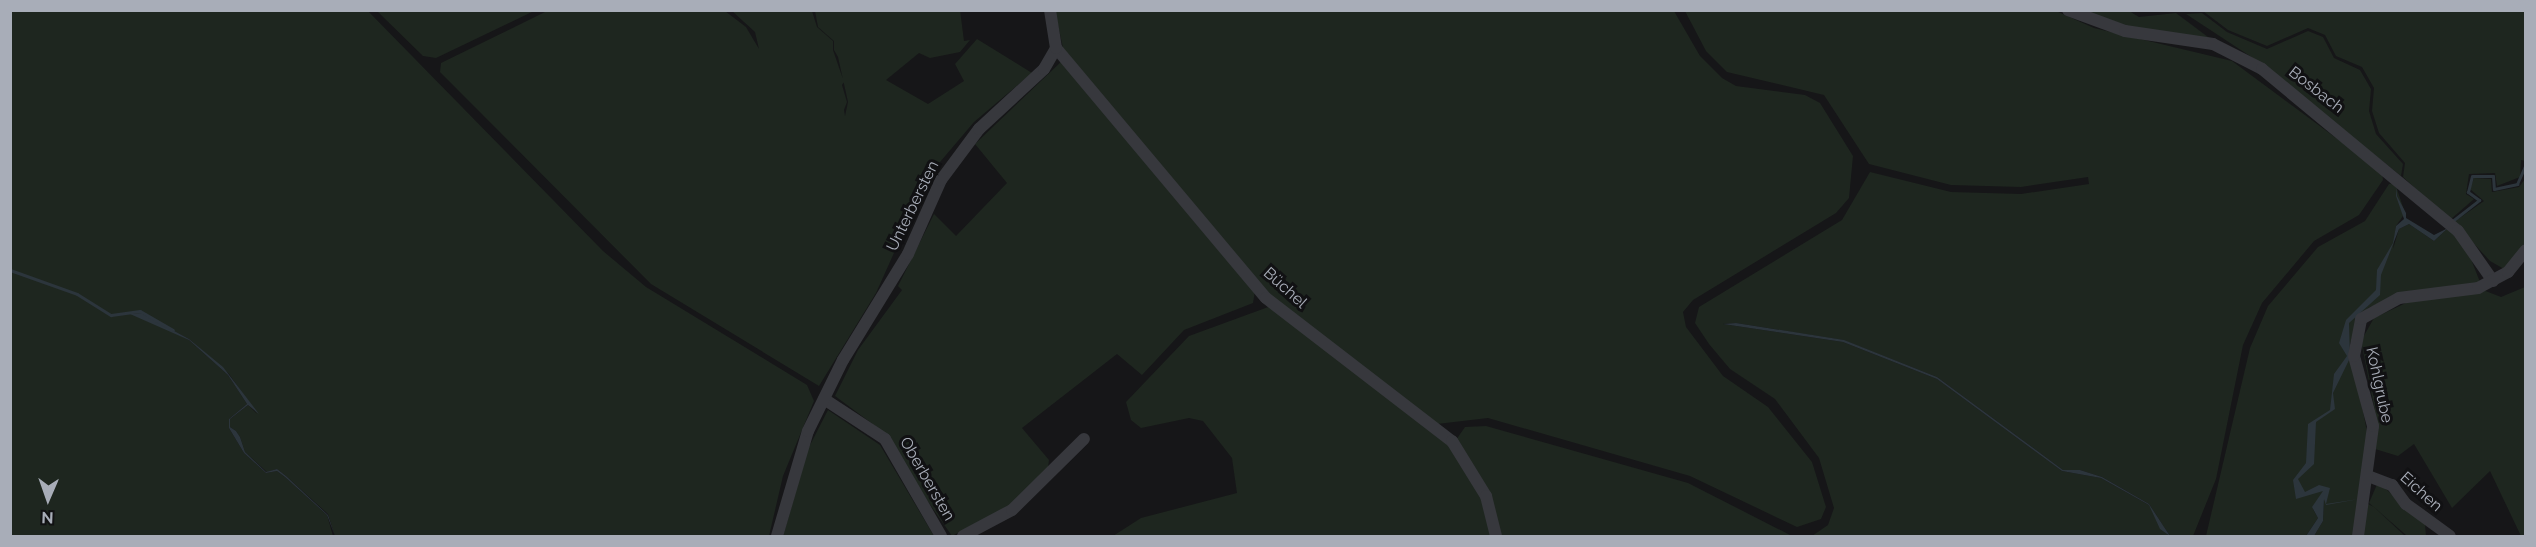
<!DOCTYPE html>
<meta charset="utf-8">
<style>
body{margin:0}
#map{position:relative;width:2536px;height:547px;overflow:hidden;background:#161618;font-family:Raleway,sans-serif}
div>[style]{position:absolute}
.green>*{inset:0;background:#1e261f}
.water>*{inset:0;background:#2c353c}
.stream>*{height:3px;margin:-1.5px;padding:0 1.5px;transform-origin:1.5px;border-radius:1.5px;background:#2c353c}
.minor>*{height:12px;margin:-6px;padding:0 6px;transform-origin:6px;border-radius:6px;background:#37383d}
span{translate:-50% -50%;white-space:nowrap;text-align:center;line-height:1.15;-webkit-text-stroke:6px #111113;paint-order:stroke}
.street-label{font-size:16px;color:#a8adb8}
.frame{position:absolute;inset:0;border:12px solid #a8adb8;pointer-events:none}
.north{position:absolute;left:18px;top:469px;width:60px;height:60px;-webkit-text-stroke:4px #111113;paint-order:stroke;rotate:182deg;font-size:16px;font-weight:700;line-height:24px;text-align:center;color:#a8adb8}
.north::after{content:'';display:block;margin:auto;width:21px;height:27px;background:#a8adb8;clip-path:polygon(50% 0,100% 100%,50% 72%,0 100%)}
</style>
<div id="map">
<div class="green">
<i style="clip-path:polygon(960px 10px,964px 41px,970px 40px,960px 52px,930px 58px,919px 53px,886px 80px,928px 104px,964px 81px,955px 64px,977px 39px,1032px 73px,974px 122px,929px 175px,876px 293px,819px 386px,651px 284px,440px 72px,441px 63px,547px 11px,725px 11px,746px 27px,759px 49px,755px 32px,732px 11px,812px 11px,817px 27px,833px 41px,833px 50px,844px 82px,842px 85px,847px 102px,844px 110px,845px 116px,848px 102px,838px 57px,834px 50px,834px 41px,818px 27px,815px 11px)"></i>
<i style="clip-path:polygon(10px 11px,368px 11px,603px 251px,646px 287px,807px 385px,814px 401px,783px 476px,769px 536px,335px 536px,328px 514px,286px 476px,277px 469px,267px 472px,245px 452px,240px 437px,236px 431px,230px 427px,230px 419px,248px 405px,257px 414px,229px 374px,189px 339px,141px 314px,189px 340px,228px 375px,247px 404px,229px 419px,229px 428px,244px 453px,266px 473px,277px 471px,285px 477px,327px 515px,333px 536px,11px 536px)"></i>
<i style="clip-path:polygon(377px 11px,534px 11px,436px 58px,423px 56px)"></i>
<i style="clip-path:polygon(1055px 11px,1674px 11px,1700px 56px,1722px 78px,1736px 86px,1805px 95px,1820px 103px,1853px 156px,1849px 198px,1836px 213px,1693px 300px,1683px 312px,1686px 327px,1723px 376px,1768px 407px,1812px 462px,1826px 507px,1821px 519px,1797px 527px,1690px 476px,1488px 418px,1437px 424px,1270px 296px,1063px 48px)"></i>
<i style="clip-path:polygon(1685px 11px,2056px 11px,2094px 28px,2232px 61px,2382px 172px,2383px 180px,2359px 215px,2314px 241px,2262px 303px,2243px 345px,2216px 479px,2193px 536px,2170px 536px,2149px 504px,2102px 477px,2080px 470px,2063px 470px,1937px 377px,1843px 340px,1736px 323px,1723px 324px,1843px 342px,1937px 379px,2062px 471px,2101px 478px,2149px 505px,2169px 536px,1812px 536px,1828px 525px,1834px 508px,1819px 458px,1775px 399px,1730px 369px,1709px 344px,1695px 323px,1699px 307px,1842px 220px,1870px 172px,1951px 192px,2021px 194px,2089px 184px,2088px 177px,2021px 187px,1951px 185px,1869px 164px,1824px 95px,1727px 72px,1706px 51px)"></i>
<i style="clip-path:polygon(2079px 11px,2129px 11px,2139px 17px,2176px 13px,2212px 40px,2126px 26px)"></i>
<i style="clip-path:polygon(2203px 11px,2525px 11px,2526px 161px,2521px 160px,2520px 177px,2497px 186px,2495px 173px,2469px 174px,2466px 194px,2474px 199px,2450px 220px,2403px 177px,2405px 163px,2379px 133px,2372px 111px,2374px 88px,2362px 67px,2336px 56px,2325px 35px,2308px 28px,2267px 46px,2228px 30px)"></i>
<i style="clip-path:polygon(2202px 13px,2227px 32px,2267px 49px,2308px 31px,2323px 37px,2334px 58px,2360px 70px,2371px 89px,2369px 111px,2376px 134px,2403px 164px,2401px 176px,2256px 60px,2186px 14px)"></i>
<i style="clip-path:polygon(1063px 60px,1255px 291px,1253px 303px,1184px 330px,1142px 375px,1117px 354px,1022px 428px,1049px 460px,1047px 475px,1012px 505px,952px 536px,874px 425px,835px 396px,858px 350px,902px 290px,898px 286px,934px 214px,956px 236px,1007px 183px,975px 144px)"></i>
<i style="clip-path:polygon(2474px 178px,2491px 179px,2492px 192px,2519px 187px,2525px 179px,2525px 243px,2504px 269px,2490px 261px,2454px 222px,2484px 201px,2470px 189px)"></i>
<i style="clip-path:polygon(2395px 183px,2405px 213px,2396px 226px,2393px 249px,2399px 229px,2409px 224px,2434px 241px,2448px 228px,2465px 244px,2480px 282px,2392px 298px,2368px 308px,2357px 321px,2350px 344px,2368px 437px,2354px 536px,2314px 536px,2323px 521px,2324px 495px,2313px 509px,2318px 518px,2306px 536px,2206px 536px,2250px 348px,2268px 306px,2318px 247px,2365px 221px,2389px 184px)"></i>
<i style="clip-path:polygon(2525px 287px,2525px 536px,2521px 536px,2490px 471px,2452px 508px,2414px 444px,2398px 456px,2375px 449px,2376px 416px,2361px 341px,2374px 318px,2410px 301px,2483px 290px,2501px 297px)"></i>
<i style="clip-path:polygon(1271px 306px,1437px 431px,1474px 478px,1493px 536px,1113px 536px,1141px 518px,1237px 493px,1232px 458px,1203px 421px,1189px 418px,1141px 428px,1131px 420px,1126px 402px,1189px 336px)"></i>
<i style="clip-path:polygon(828px 410px,880px 445px,934px 536px,783px 536px,808px 449px)"></i>
<i style="clip-path:polygon(1486px 426px,1688px 483px,1792px 536px,1499px 536px,1456px 440px,1465px 427px)"></i>
<i style="clip-path:polygon(2378px 482px,2425px 524px,2426px 536px,2406px 535px,2369px 503px)"></i>
<i style="clip-path:polygon(2368px 504px,2374px 507px,2405px 536px,2363px 536px)"></i>
</div>
<div class="water">
<i style="clip-path:polygon(2397px 187px,2397px 196px,2406px 213px,2406px 218px,2434px 235px,2448px 228px,2434px 241px,2409px 224px,2399px 229px,2381px 275px,2380px 295px,2349px 323px,2350px 358px,2333px 393px,2335px 409px,2316px 422px,2314px 464px,2298px 479px,2305px 492px,2319px 485px,2330px 488px,2326px 504px,2359px 499px,2326px 505px,2324px 499px,2323px 521px,2314px 536px,2306px 536px,2318px 518px,2312px 507px,2323px 491px,2296px 499px,2293px 480px,2306px 463px,2308px 424px,2330px 410px,2334px 374px,2347px 356px,2339px 343px,2346px 320px,2376px 290px,2377px 270px,2393px 243px,2396px 226px,2404px 219px,2396px 196px)"></i>
<i style="clip-path:polygon(141px 313px,189px 339px,223px 367px,259px 414px,248px 405px,230px 419px,230px 427px,236px 431px,240px 437px,245px 452px,266px 472px,277px 469px,286px 476px,328px 515px,335px 536px,327px 515px,285px 477px,277px 471px,266px 473px,244px 453px,229px 428px,229px 419px,247px 404px,228px 375px,189px 340px,130px 314px)"></i>
<i style="clip-path:polygon(1736px 323px,1844px 340px,1937px 377px,2063px 470px,2080px 470px,2102px 477px,2149px 504px,2170px 536px,2160px 529px,2149px 505px,2101px 478px,2062px 471px,1937px 379px,1843px 342px,1723px 324px)"></i>
</div>
<div class="stream">
<i style="left:2451px;top:222px;width:36px;rotate:-38deg"></i>
<i style="left:2479px;top:200px;width:14px;rotate:-144deg"></i>
<i style="left:2468px;top:192px;width:16px;rotate:-76deg"></i>
<i style="left:2472px;top:176px;width:21px"></i>
<i style="left:2493px;top:176px;width:13px;rotate:86deg"></i>
<i style="left:2494px;top:189px;width:24px;rotate:-12deg"></i>
<i style="left:2517px;top:184px;width:22px;rotate:-66deg"></i>
<i style="left:10px;top:270px;width:71px;rotate:19.7deg"></i>
<i style="left:77px;top:294px;width:40px;rotate:32deg"></i>
<i style="left:111px;top:315px;width:29px;rotate:-8deg"></i>
<i style="left:140px;top:311px;width:38px;rotate:30deg"></i>
</div>
<div class="minor">
<i style="left:2068px;top:10px;width:61px;rotate:20.2deg"></i>
<i style="left:2125px;top:31px;width:89px;rotate:8.4deg"></i>
<i style="left:2213px;top:44px;width:55px;rotate:27deg"></i>
<i style="left:2262px;top:69px;width:254px;rotate:39.6deg"></i>
<i style="left:2458px;top:231px;width:61px;rotate:55deg"></i>
<i style="left:1056px;top:48px;width:326px;rotate:50deg"></i>
<i style="left:1266px;top:298px;width:235px;rotate:37.6deg"></i>
<i style="left:1452px;top:441px;width:65px;rotate:58.3deg"></i>
<i style="left:1486px;top:496px;width:41px;rotate:76deg"></i>
<i style="left:824px;top:399px;width:73px;rotate:33.3deg"></i>
<i style="left:885px;top:439px;width:112px;rotate:60deg"></i>
<i style="left:2368px;top:476px;width:26px;rotate:21deg"></i>
<i style="left:2392px;top:485px;width:24px;rotate:54deg"></i>
<i style="left:2406px;top:504px;width:54px;rotate:36deg"></i>
<i style="left:777px;top:536px;width:109px;rotate:-73.6deg"></i>
<i style="left:808px;top:431px;width:79px;rotate:-63.8deg"></i>
<i style="left:843px;top:360px;width:124px;rotate:-58.5deg"></i>
<i style="left:908px;top:254px;width:81px;rotate:-66deg"></i>
<i style="left:941px;top:180px;width:64px;rotate:-53.3deg"></i>
<i style="left:979px;top:129px;width:88px;rotate:-42.7deg"></i>
<i style="left:1044px;top:69px;width:24px;rotate:-60deg"></i>
<i style="left:1056px;top:48px;width:38px;rotate:-99deg"></i>
<i style="left:963px;top:536px;width:55px;rotate:-28deg"></i>
<i style="left:1012px;top:510px;width:101px;rotate:-44.6deg"></i>
<i style="left:2358px;top:536px;width:111px;rotate:-82.2deg"></i>
<i style="left:2373px;top:426px;width:73px;rotate:-105.2deg"></i>
<i style="left:2354px;top:356px;width:38px;rotate:-79deg"></i>
<i style="left:2361px;top:319px;width:43px;rotate:-28.9deg"></i>
<i style="left:2399px;top:298px;width:80px;rotate:-7.2deg"></i>
<i style="left:2478px;top:288px;width:34px;rotate:-28deg"></i>
<i style="left:2508px;top:272px;width:28px;rotate:-51deg"></i>
</div>
<div class="street-label">
<span style="left:2316px;top:90px;rotate:38deg">Bosbach</span>
<span style="left:913px;top:206px;rotate:-64deg">Unterbersten</span>
<span style="left:1285px;top:288px;rotate:42deg">Büchel</span>
<span style="left:2379px;top:385px;rotate:78deg">Kohlgrube</span>
<span style="left:927px;top:479px;rotate:60deg">Oberbersten</span>
<span style="left:2421px;top:492px;rotate:42deg">Eichen</span>
</div>
<div class="frame"></div>
<div class="north">N</div>
</div>
